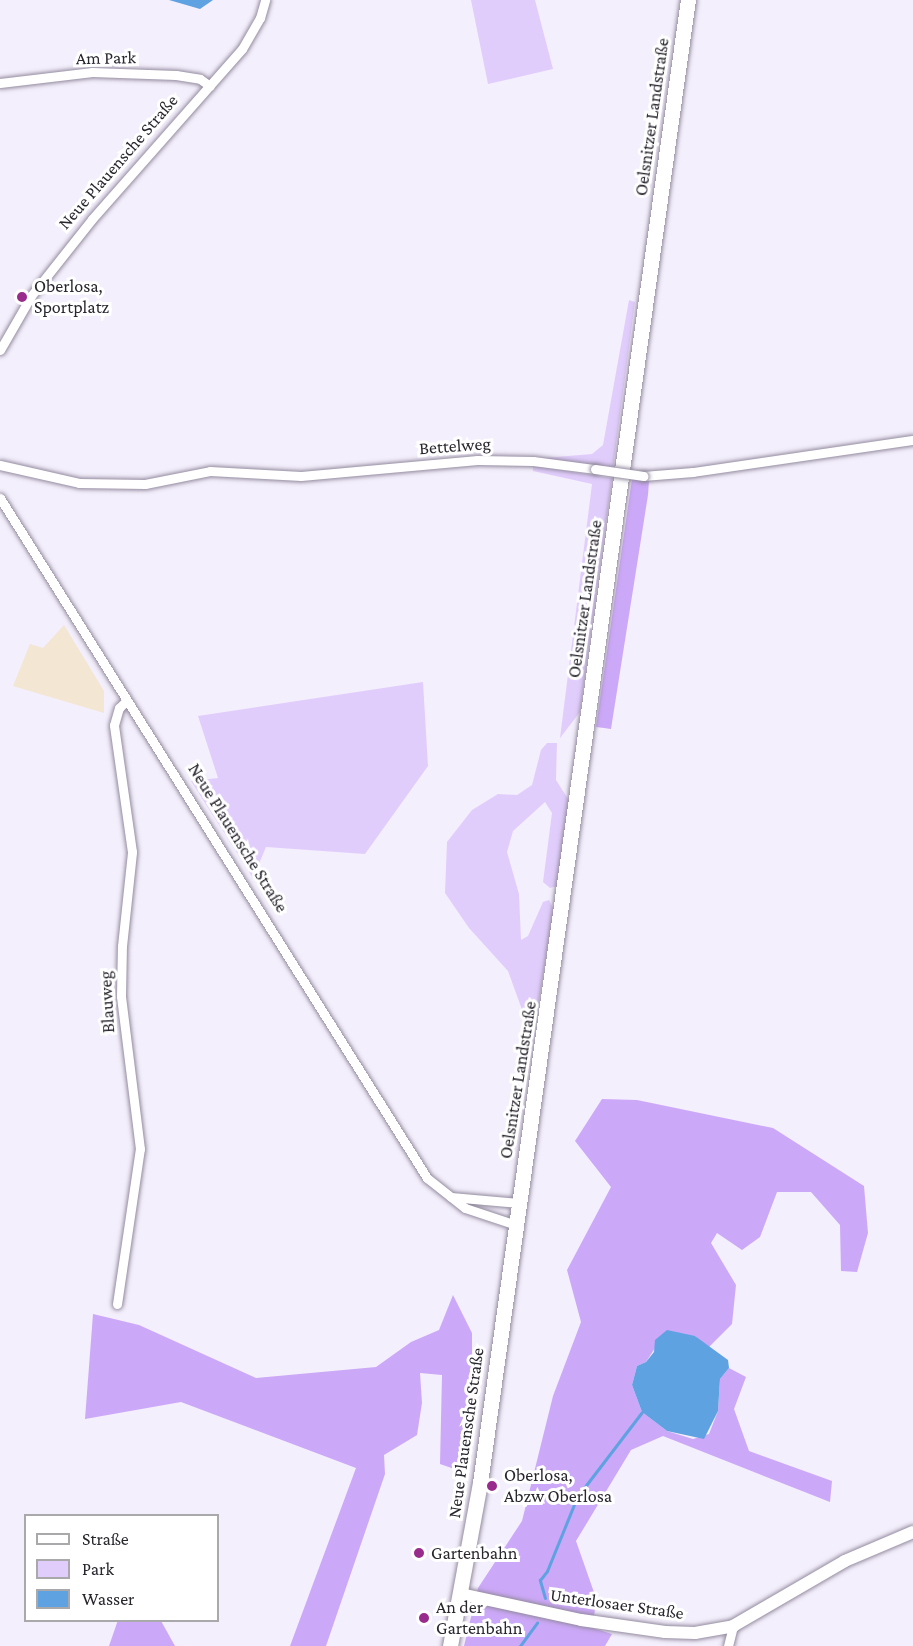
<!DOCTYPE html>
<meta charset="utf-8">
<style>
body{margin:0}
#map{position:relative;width:913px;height:1646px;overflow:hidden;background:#f4effc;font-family:"Crimson Pro",serif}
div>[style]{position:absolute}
.education>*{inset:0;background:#f3e6d2}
.green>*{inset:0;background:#e1cdfc}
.forest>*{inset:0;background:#cca8f8}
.water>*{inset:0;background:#5fa2e2}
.stream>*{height:3px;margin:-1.5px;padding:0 1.5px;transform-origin:1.5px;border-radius:1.5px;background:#5fa2e2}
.roads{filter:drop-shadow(0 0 2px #938b9f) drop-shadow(0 0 2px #938b9f)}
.minor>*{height:9px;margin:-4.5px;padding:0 4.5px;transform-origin:4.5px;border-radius:4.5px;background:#fff}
.tertiary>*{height:12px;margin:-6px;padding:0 6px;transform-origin:6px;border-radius:6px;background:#fff}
.primary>*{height:15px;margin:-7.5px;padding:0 7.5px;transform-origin:7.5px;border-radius:7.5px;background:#fff}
.bridges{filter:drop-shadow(0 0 2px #938b9f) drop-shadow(0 0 2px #938b9f)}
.minor-bridge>*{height:9px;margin:-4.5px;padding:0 4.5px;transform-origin:4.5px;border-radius:4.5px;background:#fff}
.dots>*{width:16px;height:16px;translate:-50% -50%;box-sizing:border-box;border:3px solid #fff;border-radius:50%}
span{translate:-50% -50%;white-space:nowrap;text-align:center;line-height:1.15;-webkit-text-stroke:6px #fff;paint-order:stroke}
.street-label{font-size:18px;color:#29262e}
.poi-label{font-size:18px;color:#29262e}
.left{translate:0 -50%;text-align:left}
.legend{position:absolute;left:24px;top:1514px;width:195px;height:108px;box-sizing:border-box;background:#fff;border:2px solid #a9a8ab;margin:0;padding:8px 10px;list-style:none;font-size:18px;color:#29262e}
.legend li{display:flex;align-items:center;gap:12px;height:30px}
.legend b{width:30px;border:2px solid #a9a8ab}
</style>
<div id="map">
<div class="education">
<i style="clip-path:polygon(64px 625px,104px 691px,104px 713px,13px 686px,30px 644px,43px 648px)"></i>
</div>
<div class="green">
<i style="clip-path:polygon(471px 0,535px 0,553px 69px,488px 84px)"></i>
<i style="clip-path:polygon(629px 300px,635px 302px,613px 467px,532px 459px,592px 454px,603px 445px)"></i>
<i style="clip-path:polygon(533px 466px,612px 478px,580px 712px,560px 738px,592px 484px,533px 471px)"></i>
<i style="clip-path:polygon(423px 682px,428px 766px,365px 854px,266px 847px,253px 878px,191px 781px,218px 778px,198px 716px)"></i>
<i style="clip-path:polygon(547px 743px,557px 743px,556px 780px,570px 802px,557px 886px,550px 888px,543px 882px,552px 813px,545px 802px,513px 831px,507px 852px,519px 894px,521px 940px,528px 936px,543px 902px,549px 900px,554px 910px,536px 1018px,525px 1018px,508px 971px,469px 928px,445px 893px,447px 842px,472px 810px,498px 794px,517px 795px,532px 785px,541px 750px)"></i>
</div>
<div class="forest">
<i style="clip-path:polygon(632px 479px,649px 481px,648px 495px,611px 729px,604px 728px,596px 727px)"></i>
<i style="clip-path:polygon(602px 1099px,637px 1100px,773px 1128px,864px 1186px,868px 1233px,857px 1272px,841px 1271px,840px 1225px,811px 1192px,777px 1192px,760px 1237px,742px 1250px,717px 1233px,711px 1243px,736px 1285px,732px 1324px,708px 1348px,695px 1336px,657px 1345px,646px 1362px,637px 1366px,632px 1385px,642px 1412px,667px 1431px,693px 1439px,709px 1434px,718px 1411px,720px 1379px,729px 1368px,746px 1377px,734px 1409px,749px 1451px,832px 1481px,830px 1502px,663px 1436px,631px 1450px,576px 1541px,596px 1598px,593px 1628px,612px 1634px,605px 1646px,464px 1646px,478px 1588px,522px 1521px,553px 1396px,581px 1322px,567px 1270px,611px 1187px,575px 1141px)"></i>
<i style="clip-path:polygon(453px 1295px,472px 1333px,472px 1444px,463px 1472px,440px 1464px,442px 1375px,420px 1373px,422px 1403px,417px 1435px,384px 1455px,385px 1474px,326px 1646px,290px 1646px,356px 1468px,181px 1402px,85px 1419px,93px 1314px,139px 1325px,256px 1378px,376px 1367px,411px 1342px,439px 1330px)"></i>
<i style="clip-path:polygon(118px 1620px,161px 1621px,175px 1646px,109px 1646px)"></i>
</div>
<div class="water">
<i style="clip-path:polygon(169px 0,213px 0,200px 9px)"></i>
<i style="clip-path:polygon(667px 1330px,695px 1336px,728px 1360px,729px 1368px,720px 1379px,718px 1411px,704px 1439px,667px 1431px,642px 1412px,632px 1385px,637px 1366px,646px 1362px,654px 1352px,655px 1340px)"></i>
</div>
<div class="stream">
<i style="left:545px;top:1598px;width:19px;rotate:-106deg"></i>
<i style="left:540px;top:1580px;width:11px;rotate:-52deg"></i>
<i style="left:547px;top:1571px;width:80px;rotate:-67.9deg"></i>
<i style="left:577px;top:1497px;width:107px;rotate:-52.6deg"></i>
<i style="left:520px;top:1646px;width:29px;rotate:-54deg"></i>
</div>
<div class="roads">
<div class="minor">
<i style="left:0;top:83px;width:93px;rotate:-6.8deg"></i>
<i style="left:92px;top:72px;width:84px;rotate:2deg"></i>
<i style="left:176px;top:75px;width:24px;rotate:9deg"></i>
<i style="left:200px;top:79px;width:12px;rotate:35deg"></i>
<i style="left:0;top:350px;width:62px;rotate:-60.1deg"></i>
<i style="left:31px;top:296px;width:98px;rotate:-51.6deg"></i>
<i style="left:92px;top:219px;width:227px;rotate:-48.6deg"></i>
<i style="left:242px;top:49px;width:36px;rotate:-60deg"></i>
<i style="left:260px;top:18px;width:19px;rotate:-74deg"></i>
<i style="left:0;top:465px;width:81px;rotate:12.8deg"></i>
<i style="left:79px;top:483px;width:66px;rotate:0.9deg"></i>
<i style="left:145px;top:484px;width:66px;rotate:-11.3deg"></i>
<i style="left:210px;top:471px;width:91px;rotate:3.1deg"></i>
<i style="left:301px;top:476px;width:177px;rotate:-5.2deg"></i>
<i style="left:477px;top:460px;width:56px;rotate:1deg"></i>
<i style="left:533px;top:461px;width:63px;rotate:7.4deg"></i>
<i style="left:643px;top:476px;width:50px;rotate:-4.6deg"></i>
<i style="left:693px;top:472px;width:222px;rotate:-8.3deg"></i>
<i style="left:0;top:498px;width:803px;rotate:57.87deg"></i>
<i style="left:427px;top:1178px;width:48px;rotate:38.3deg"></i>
<i style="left:465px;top:1208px;width:54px;rotate:18.4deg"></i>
<i style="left:451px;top:1197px;width:68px;rotate:5deg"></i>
<i style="left:117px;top:1304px;width:157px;rotate:-81.6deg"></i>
<i style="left:140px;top:1149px;width:154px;rotate:-97.1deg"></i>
<i style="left:121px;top:996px;width:50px;rotate:-88.9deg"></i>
<i style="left:122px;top:946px;width:95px;rotate:-83.9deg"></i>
<i style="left:132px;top:852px;width:128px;rotate:-98.1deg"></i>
<i style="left:114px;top:725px;width:18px;rotate:-74deg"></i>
<i style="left:119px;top:708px;width:8px;rotate:-45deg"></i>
<i style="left:728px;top:1646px;width:21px;rotate:-76deg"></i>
</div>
<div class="tertiary">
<i style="left:461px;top:1594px;width:123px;rotate:12.2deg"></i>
<i style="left:581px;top:1620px;width:85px;rotate:8.1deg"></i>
<i style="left:665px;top:1632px;width:30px;rotate:2deg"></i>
<i style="left:695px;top:1633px;width:39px;rotate:-10deg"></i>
<i style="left:733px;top:1626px;width:129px;rotate:-30.1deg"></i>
<i style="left:845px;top:1561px;width:74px;rotate:-23.1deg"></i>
</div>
<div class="primary">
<i style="left:450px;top:1646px;width:166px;rotate:-79.6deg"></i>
<i style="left:480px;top:1483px;width:1498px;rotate:-82.02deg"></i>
</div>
</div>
<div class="bridges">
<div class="minor-bridge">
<i style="left:595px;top:469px;width:49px;rotate:8.3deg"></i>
</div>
</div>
<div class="dots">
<i style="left:22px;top:297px;background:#982b8c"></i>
<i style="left:492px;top:1486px;background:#982b8c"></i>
<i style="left:419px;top:1553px;background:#982b8c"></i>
<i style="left:424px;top:1618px;background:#982b8c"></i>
</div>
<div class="street-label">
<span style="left:106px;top:58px;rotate:-1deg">Am Park</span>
<span style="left:652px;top:117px;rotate:-82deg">Oelsnitzer Landstraße</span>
<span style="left:118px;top:162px;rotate:-49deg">Neue Plauensche Straße</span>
<span style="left:455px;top:446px;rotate:-4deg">Bettelweg</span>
<span style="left:585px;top:599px;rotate:-82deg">Oelsnitzer Landstraße</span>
<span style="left:238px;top:838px;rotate:58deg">Neue Plauensche Straße</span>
<span style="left:107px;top:1002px;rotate:-93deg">Blauweg</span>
<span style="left:518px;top:1080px;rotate:-81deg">Oelsnitzer Landstraße</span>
<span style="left:466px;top:1433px;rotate:-82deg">Neue Plauensche Straße</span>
<span style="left:617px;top:1604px;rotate:8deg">Unterlosaer Straße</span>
</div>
<div class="poi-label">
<span class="left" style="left:34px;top:297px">Oberlosa,<br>Sportplatz</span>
<span class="left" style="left:504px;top:1486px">Oberlosa,<br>Abzw Oberlosa</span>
<span class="left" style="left:431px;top:1553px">Gartenbahn</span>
<span class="left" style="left:436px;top:1618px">An der<br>Gartenbahn</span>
</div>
<ul class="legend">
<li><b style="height:8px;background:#fff"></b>Straße</li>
<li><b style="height:16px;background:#e1cdfc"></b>Park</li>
<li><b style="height:16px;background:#5fa2e2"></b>Wasser</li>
</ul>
</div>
